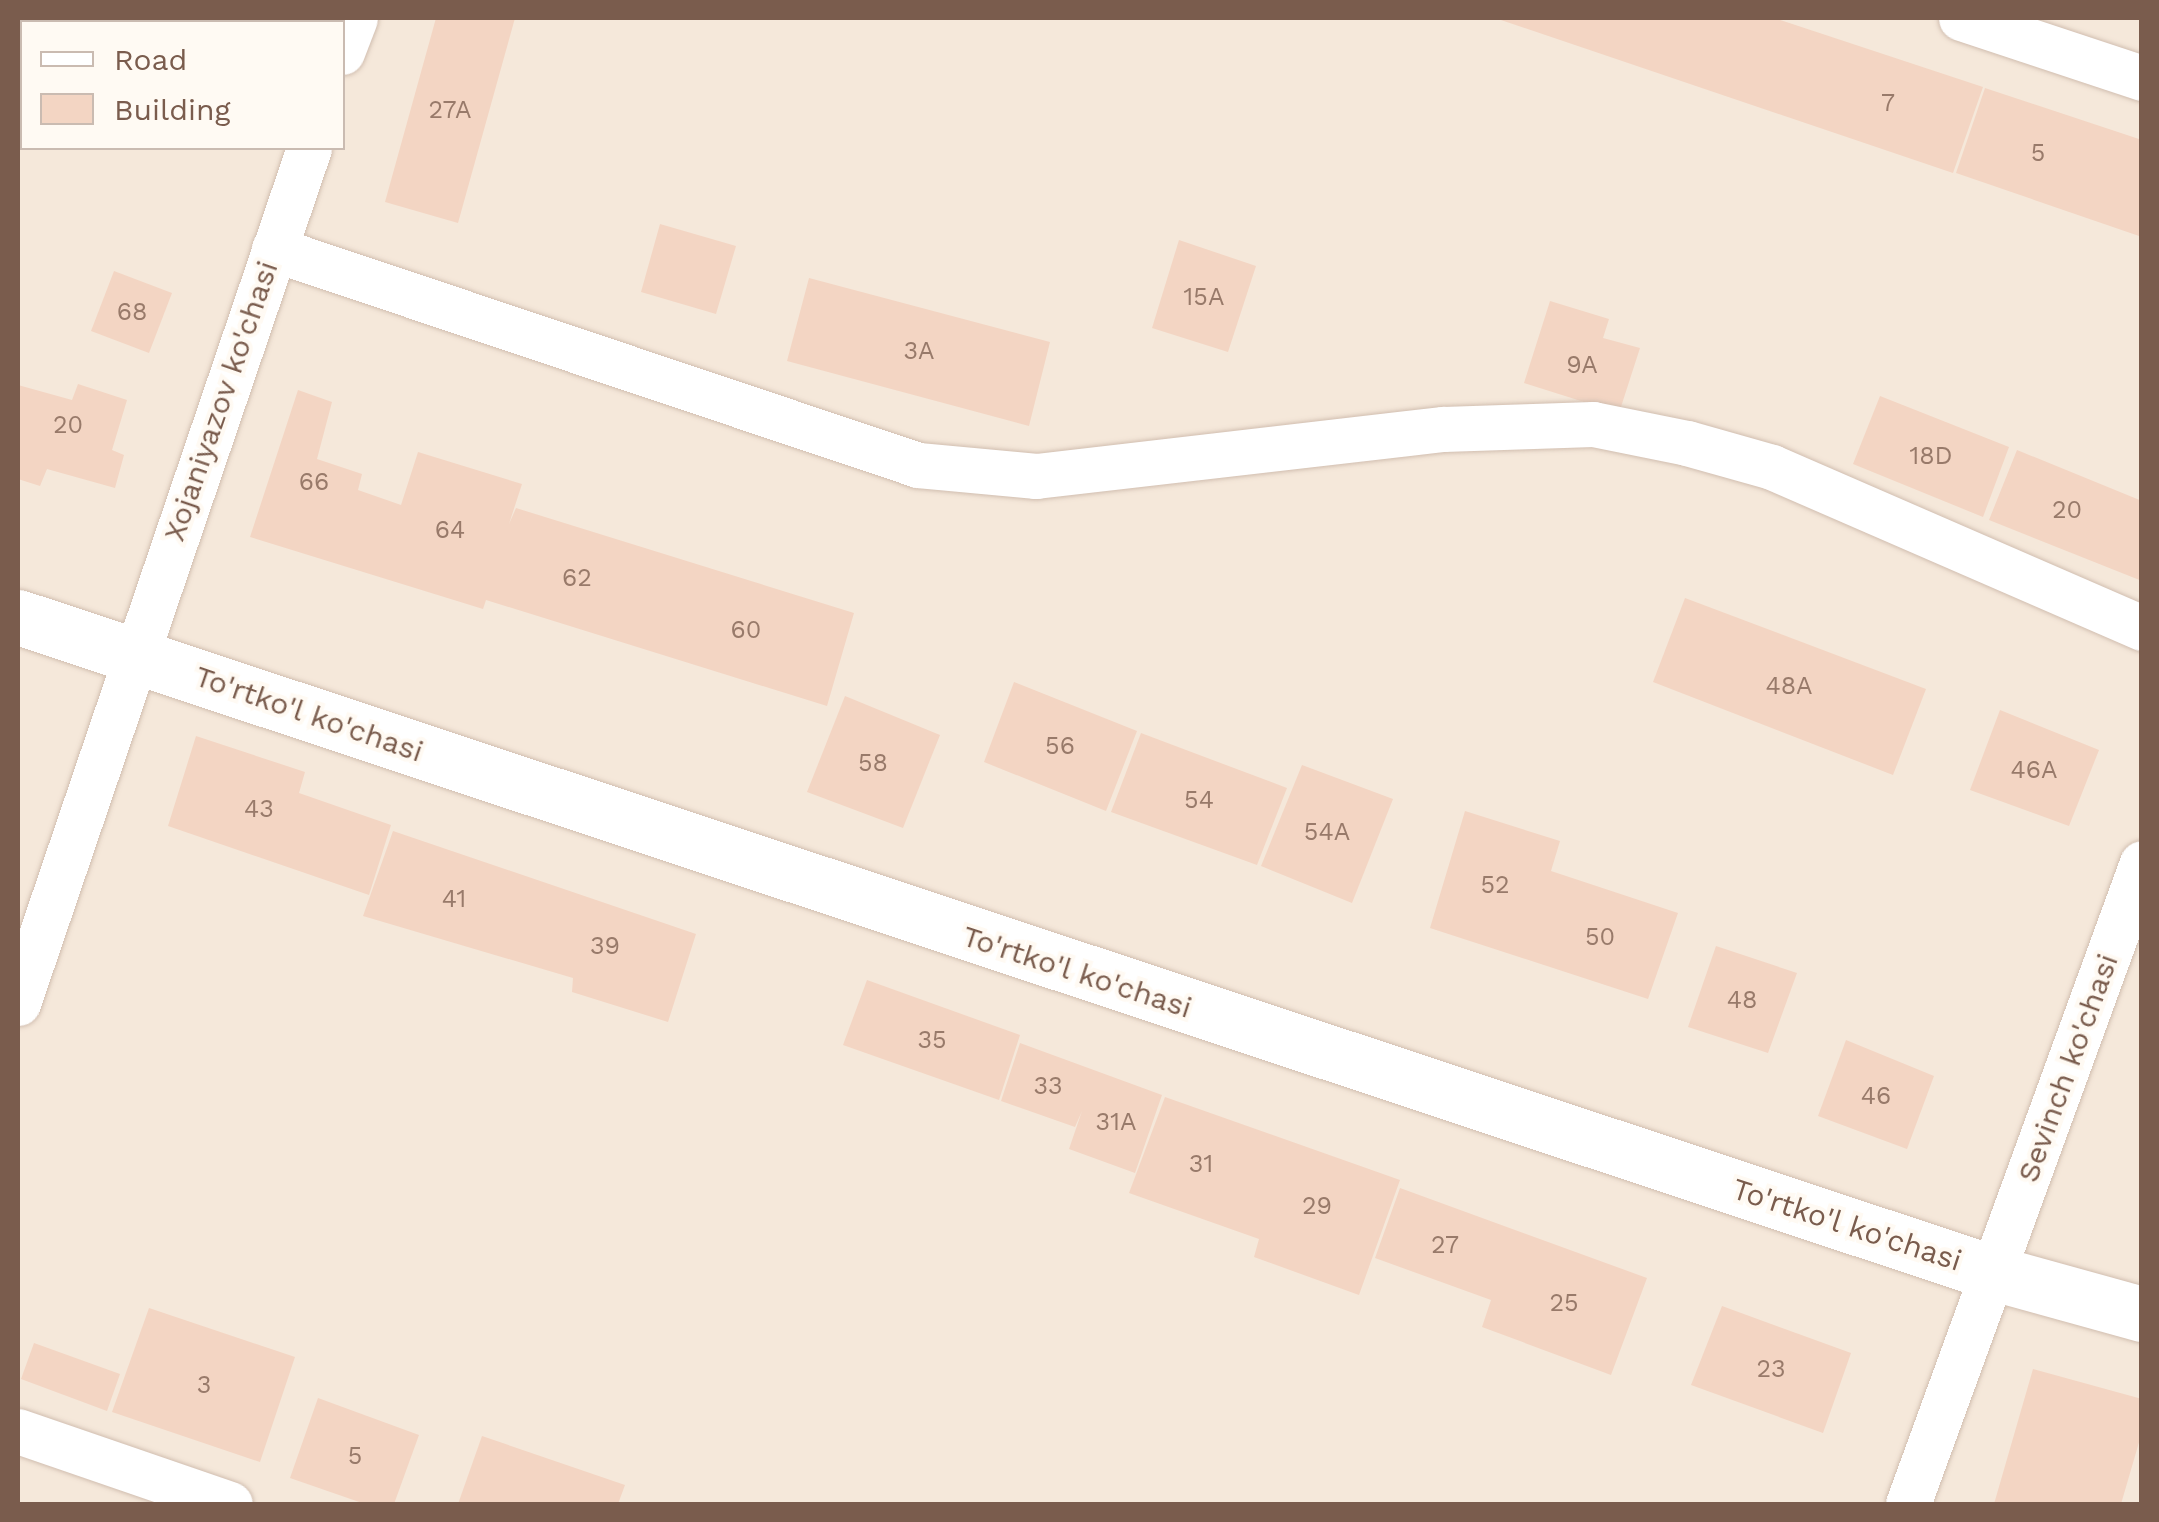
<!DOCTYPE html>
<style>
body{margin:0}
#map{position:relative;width:2159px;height:1522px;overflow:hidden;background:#fdf6ec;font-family:"Work Sans",sans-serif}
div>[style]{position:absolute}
.residential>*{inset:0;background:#f5e8da}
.building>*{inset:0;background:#f3d5c3}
.roads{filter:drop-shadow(0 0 2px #d1beb0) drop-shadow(0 0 2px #d1beb0)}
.street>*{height:45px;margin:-22.5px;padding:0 22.5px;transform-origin:22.5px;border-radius:22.5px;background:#fff}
.secondary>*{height:55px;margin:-27.5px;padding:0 27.5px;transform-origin:27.5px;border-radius:27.5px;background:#fff}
span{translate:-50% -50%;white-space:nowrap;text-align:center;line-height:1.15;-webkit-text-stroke:8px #fffaf3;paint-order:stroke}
.number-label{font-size:25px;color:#987a6a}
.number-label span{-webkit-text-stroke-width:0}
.street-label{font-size:30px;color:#7a5c4d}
.frame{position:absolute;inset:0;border:20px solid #7a5c4d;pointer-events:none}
.legend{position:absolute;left:20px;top:20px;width:325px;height:130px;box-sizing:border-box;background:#fffaf3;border:2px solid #cabbb1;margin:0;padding:12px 18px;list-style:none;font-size:30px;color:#7a5c4d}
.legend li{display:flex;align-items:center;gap:20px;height:50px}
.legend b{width:50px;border:2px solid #cabbb1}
</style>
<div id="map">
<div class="residential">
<i style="clip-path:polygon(evenodd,18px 18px,2141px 18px,2141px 1504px,18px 1504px,18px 18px,22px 22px,342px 22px,342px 148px,22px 148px,22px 22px)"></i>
</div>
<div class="building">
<i style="clip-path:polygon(436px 18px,515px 18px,458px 223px,385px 202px)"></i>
<i style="clip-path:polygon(1495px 18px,1774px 18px,1983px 87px,1953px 173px)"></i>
<i style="clip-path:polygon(1985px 88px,2142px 140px,2142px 237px,1956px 173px)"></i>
<i style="clip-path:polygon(660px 224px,736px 246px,716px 314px,641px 292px)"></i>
<i style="clip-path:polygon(1179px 240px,1256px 266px,1228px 352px,1152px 328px)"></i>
<i style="clip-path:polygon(114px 271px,172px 293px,149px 353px,91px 331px)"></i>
<i style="clip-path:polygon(809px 278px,1050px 342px,1029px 426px,787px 361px)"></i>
<i style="clip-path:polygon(1550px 301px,1609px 319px,1603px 338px,1640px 348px,1619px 413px,1524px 383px)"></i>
<i style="clip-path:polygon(78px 384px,127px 400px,112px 450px,124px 455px,115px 488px,47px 469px,40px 486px,18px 479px,18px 385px,72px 400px)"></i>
<i style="clip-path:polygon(298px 390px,332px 402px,317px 459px,362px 474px,358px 490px,401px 505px,418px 452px,522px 484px,509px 524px,516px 508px,854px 613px,827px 706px,486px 600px,483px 609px,250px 537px)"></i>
<i style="clip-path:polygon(1880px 396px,2009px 447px,1983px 517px,1853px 464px)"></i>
<i style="clip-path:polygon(2017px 450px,2142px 501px,2142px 581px,1989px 520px)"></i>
<i style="clip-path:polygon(1685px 598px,1926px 689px,1893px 775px,1653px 682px)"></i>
<i style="clip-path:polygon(1014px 682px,1137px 731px,1106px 811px,984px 762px)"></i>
<i style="clip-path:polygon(845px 696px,940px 735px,903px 828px,807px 792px)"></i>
<i style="clip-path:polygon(2000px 710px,2099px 750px,2069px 826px,1970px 790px)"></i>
<i style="clip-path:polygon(1141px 733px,1287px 788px,1257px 865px,1111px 812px)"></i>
<i style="clip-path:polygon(196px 736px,305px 772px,299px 793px,391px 825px,369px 895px,168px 826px)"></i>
<i style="clip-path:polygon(1302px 765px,1393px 799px,1352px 903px,1261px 866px)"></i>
<i style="clip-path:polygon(1465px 811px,1560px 841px,1551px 871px,1678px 913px,1648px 999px,1430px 928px)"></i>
<i style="clip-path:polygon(393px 831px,696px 934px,668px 1022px,572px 992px,573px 978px,363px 916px)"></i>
<i style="clip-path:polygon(1716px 946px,1797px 973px,1768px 1053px,1688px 1027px)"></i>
<i style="clip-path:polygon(867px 980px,1020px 1035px,999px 1100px,843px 1045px)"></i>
<i style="clip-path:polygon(1846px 1040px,1934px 1076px,1907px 1149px,1818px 1116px)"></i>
<i style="clip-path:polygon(1020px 1043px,1162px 1095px,1135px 1173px,1069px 1149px,1082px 1111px,1075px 1127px,1001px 1101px)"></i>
<i style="clip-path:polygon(1165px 1097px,1400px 1180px,1359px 1295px,1254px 1257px,1259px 1239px,1129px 1193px)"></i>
<i style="clip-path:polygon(1400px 1188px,1647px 1278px,1611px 1375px,1482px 1327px,1491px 1300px,1375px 1258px)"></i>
<i style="clip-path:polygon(1722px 1306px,1851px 1353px,1823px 1433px,1691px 1385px)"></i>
<i style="clip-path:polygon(149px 1308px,295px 1357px,260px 1462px,112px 1412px)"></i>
<i style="clip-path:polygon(34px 1343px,120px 1374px,107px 1411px,21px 1379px)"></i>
<i style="clip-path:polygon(2033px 1369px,2142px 1399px,2142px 1432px,2121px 1504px,1994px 1504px)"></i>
<i style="clip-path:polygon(318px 1398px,419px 1435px,394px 1504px,365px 1504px,290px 1478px)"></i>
<i style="clip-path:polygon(482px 1436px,625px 1485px,618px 1504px,458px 1504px)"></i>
</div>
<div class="roads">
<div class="street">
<i style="left:1961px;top:18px;width:191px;rotate:18.3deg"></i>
<i style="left:342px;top:52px;width:36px;rotate:-69deg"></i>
<i style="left:274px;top:249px;width:679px;rotate:18.54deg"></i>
<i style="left:918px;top:465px;width:119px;rotate:5.3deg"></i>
<i style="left:1036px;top:476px;width:410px;rotate:-6.6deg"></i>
<i style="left:1443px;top:429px;width:150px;rotate:-1.9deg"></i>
<i style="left:1593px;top:424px;width:96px;rotate:11.4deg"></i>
<i style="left:1687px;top:443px;width:88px;rotate:15.8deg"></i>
<i style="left:1772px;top:467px;width:404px;rotate:23.5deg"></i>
<i style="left:18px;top:1003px;width:903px;rotate:-71.2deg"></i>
<i style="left:18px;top:1431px;width:224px;rotate:19deg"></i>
<i style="left:1908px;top:1504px;width:682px;rotate:-69.95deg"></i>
</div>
<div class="secondary">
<i style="left:18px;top:617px;width:2082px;rotate:18.37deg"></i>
<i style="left:1994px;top:1273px;width:154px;rotate:15.5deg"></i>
</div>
</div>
<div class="number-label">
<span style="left:1888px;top:103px">7</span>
<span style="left:450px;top:110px">27A</span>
<span style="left:2038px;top:153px">5</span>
<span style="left:1204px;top:297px">15A</span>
<span style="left:132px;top:312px">68</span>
<span style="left:919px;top:351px">3A</span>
<span style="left:1582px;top:365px">9A</span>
<span style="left:68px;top:425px">20</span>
<span style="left:1931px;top:456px">18D</span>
<span style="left:314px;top:482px">66</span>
<span style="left:2067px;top:510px">20</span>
<span style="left:450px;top:530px">64</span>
<span style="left:577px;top:578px">62</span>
<span style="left:746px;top:630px">60</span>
<span style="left:1789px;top:686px">48A</span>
<span style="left:1060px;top:746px">56</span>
<span style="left:873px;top:763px">58</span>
<span style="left:2034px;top:770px">46A</span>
<span style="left:1199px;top:800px">54</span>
<span style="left:259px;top:809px">43</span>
<span style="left:1327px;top:832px">54A</span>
<span style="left:1495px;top:885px">52</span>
<span style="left:454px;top:899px">41</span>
<span style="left:1600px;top:937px">50</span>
<span style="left:605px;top:946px">39</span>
<span style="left:1742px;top:1000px">48</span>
<span style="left:932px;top:1040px">35</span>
<span style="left:1048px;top:1086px">33</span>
<span style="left:1876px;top:1096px">46</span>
<span style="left:1116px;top:1122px">31A</span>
<span style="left:1201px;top:1164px">31</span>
<span style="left:1317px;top:1206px">29</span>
<span style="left:1445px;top:1245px">27</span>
<span style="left:1564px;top:1303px">25</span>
<span style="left:1771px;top:1369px">23</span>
<span style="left:204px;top:1385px">3</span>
<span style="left:355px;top:1456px">5</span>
</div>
<div class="street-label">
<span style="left:221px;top:401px;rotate:-71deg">Xojaniyazov ko'chasi</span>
<span style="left:309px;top:714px;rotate:19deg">To'rtko'l ko'chasi</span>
<span style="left:1077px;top:972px;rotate:18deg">To'rtko'l ko'chasi</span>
<span style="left:2068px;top:1068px;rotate:-70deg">Sevinch ko'chasi</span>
<span style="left:1847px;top:1225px;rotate:18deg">To'rtko'l ko'chasi</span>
</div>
<div class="frame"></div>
<ul class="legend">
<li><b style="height:12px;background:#fff"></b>Road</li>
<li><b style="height:28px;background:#f3d5c3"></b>Building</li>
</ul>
</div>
